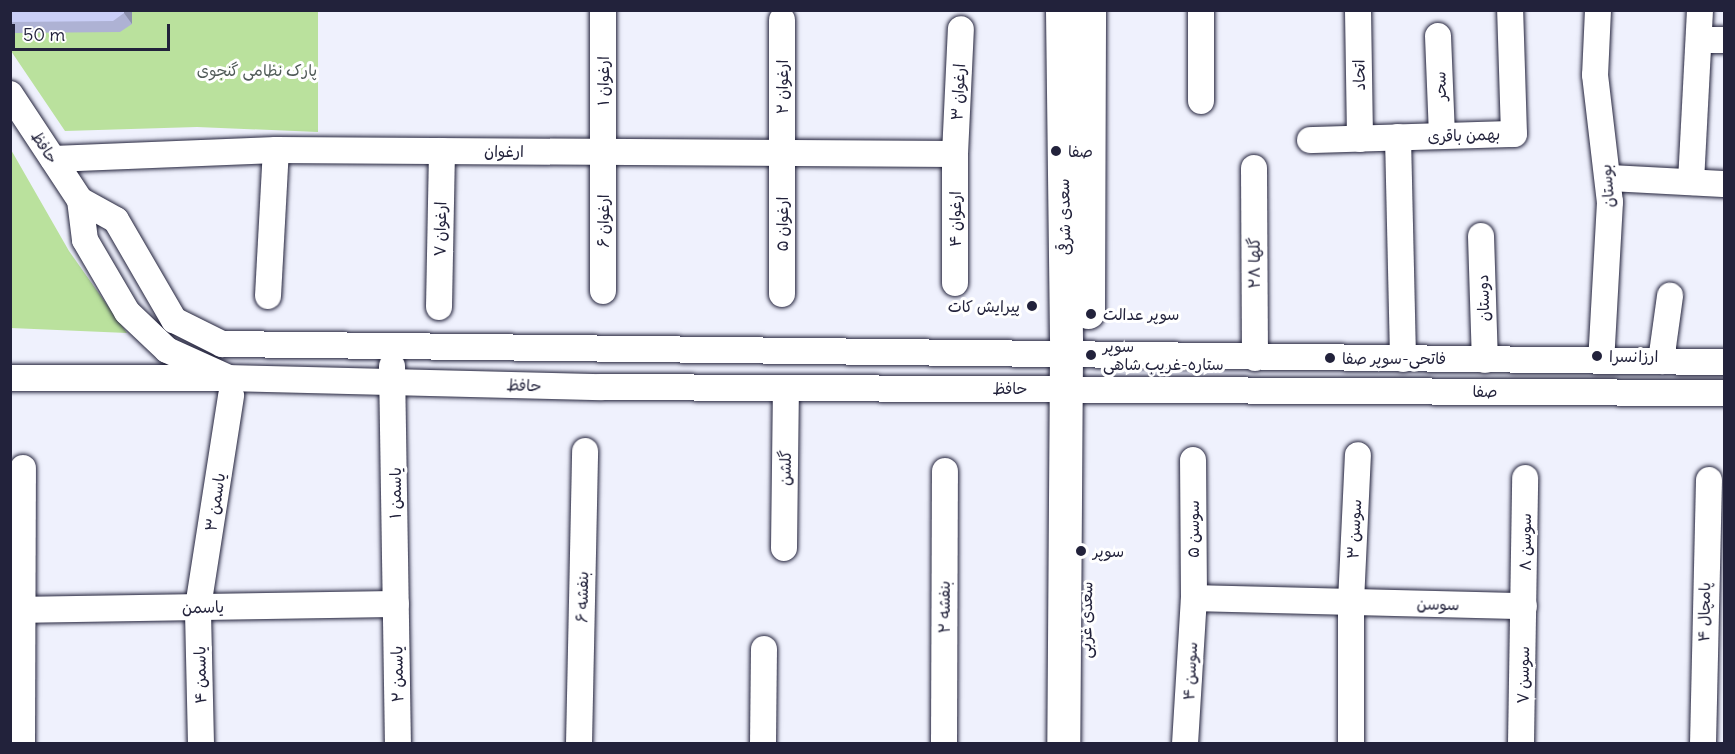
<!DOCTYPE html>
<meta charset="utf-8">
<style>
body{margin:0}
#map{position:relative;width:1735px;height:754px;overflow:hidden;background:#eff1fd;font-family:Delius,"Playpen Sans Arabic",sans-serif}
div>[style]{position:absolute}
.green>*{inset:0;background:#bae19d}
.roads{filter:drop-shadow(0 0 2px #22223b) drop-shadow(0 0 2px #22223b)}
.minor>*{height:26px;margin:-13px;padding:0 13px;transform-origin:13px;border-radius:13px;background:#fff}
.major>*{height:33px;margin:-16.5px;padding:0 16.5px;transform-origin:16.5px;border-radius:16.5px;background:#fff}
.wall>*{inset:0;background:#aeb2d4}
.shaded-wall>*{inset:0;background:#8d91ad}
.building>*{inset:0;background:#cacff7}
.dots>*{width:16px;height:16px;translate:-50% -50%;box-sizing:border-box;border:3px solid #fff;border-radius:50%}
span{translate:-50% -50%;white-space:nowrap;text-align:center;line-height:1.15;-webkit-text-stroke:6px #fff;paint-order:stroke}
.park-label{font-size:16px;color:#505b58}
.street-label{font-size:16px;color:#22223b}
.poi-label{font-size:16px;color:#22223b}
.left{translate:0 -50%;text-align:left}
.right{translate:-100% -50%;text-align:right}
.frame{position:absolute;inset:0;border:12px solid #22223b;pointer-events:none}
.scale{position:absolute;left:12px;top:24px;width:158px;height:27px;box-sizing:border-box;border:3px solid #22223b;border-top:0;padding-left:8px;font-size:18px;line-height:21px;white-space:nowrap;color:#22223b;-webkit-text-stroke:4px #fff;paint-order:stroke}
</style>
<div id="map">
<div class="green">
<i style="clip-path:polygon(10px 11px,132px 24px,132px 11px,318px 11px,318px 132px,197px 127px,65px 131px,11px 51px)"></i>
<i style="clip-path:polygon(10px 148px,69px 251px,127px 333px,11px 328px)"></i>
</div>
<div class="roads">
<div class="minor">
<i style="left:1358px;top:10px;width:129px;rotate:89.1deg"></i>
<i style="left:1598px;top:10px;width:65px;rotate:92.6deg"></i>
<i style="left:1595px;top:75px;width:128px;rotate:83.3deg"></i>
<i style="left:1610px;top:202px;width:159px;rotate:93.2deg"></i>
<i style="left:1438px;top:36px;width:100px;rotate:87.7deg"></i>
<i style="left:1699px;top:40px;width:25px"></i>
<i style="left:10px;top:94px;width:127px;rotate:56.6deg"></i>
<i style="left:80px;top:200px;width:40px;rotate:82.9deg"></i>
<i style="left:85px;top:240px;width:83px;rotate:59.7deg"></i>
<i style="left:127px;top:312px;width:55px;rotate:43.5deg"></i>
<i style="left:167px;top:350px;width:68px;rotate:24.3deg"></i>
<i style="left:229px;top:378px;width:371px;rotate:1.4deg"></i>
<i style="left:600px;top:387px;width:1124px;rotate:0.31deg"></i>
<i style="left:1201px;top:101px;width:91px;rotate:-90deg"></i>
<i style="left:1398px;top:137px;width:222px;rotate:88.7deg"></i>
<i style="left:1310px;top:140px;width:204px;rotate:-1.7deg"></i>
<i style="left:1514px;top:134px;width:124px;rotate:-91.8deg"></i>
<i style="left:53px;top:159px;width:223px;rotate:-2.3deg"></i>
<i style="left:276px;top:150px;width:679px;rotate:0.34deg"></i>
<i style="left:1254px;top:168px;width:190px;rotate:89.7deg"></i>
<i style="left:1609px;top:178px;width:115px;rotate:3deg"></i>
<i style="left:1691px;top:182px;width:172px;rotate:-87deg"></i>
<i style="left:80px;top:200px;width:41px;rotate:29.1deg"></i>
<i style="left:116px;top:220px;width:116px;rotate:59.9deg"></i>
<i style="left:174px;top:320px;width:54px;rotate:26.6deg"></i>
<i style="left:222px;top:344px;width:1502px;rotate:0.69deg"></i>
<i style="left:1481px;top:236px;width:124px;rotate:88.2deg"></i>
<i style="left:955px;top:283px;width:129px;rotate:-90deg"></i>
<i style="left:955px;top:154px;width:125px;rotate:-87.3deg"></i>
<i style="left:603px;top:291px;width:281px;rotate:-90deg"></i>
<i style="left:782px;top:294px;width:274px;rotate:-90deg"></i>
<i style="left:268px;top:296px;width:146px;rotate:-86.9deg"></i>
<i style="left:439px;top:307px;width:156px;rotate:-88.9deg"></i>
<i style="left:1661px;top:361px;width:66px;rotate:-82.1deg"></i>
<i style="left:392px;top:366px;width:378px;rotate:89.1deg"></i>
<i style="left:10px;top:378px;width:210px"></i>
<i style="left:784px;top:548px;width:160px;rotate:-89.3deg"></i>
<i style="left:1194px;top:598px;width:330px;rotate:1.4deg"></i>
<i style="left:10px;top:610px;width:386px;rotate:-0.9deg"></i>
<i style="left:22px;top:744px;width:276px;rotate:-89.8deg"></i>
<i style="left:201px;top:744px;width:137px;rotate:-91.3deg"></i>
<i style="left:198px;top:607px;width:214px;rotate:-81.1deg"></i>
<i style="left:579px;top:744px;width:293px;rotate:-88.8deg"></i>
<i style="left:763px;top:744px;width:95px;rotate:-89.4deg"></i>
<i style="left:944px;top:744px;width:273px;rotate:-89.8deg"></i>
<i style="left:1185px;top:744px;width:146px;rotate:-86.5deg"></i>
<i style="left:1194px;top:598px;width:138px;rotate:-90.4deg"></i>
<i style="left:1351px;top:744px;width:142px;rotate:-90deg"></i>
<i style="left:1351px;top:602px;width:147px;rotate:-87.3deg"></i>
<i style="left:1521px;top:744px;width:266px;rotate:-89.1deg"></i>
<i style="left:1703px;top:744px;width:264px;rotate:-88.7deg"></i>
</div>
<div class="major">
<i style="left:1062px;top:10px;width:346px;rotate:89.3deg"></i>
<i style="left:1066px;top:356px;width:388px;rotate:90.4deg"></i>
<i style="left:1088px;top:312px;width:302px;rotate:-89.8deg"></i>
</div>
</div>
<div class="wall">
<i style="clip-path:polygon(10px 10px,132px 10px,132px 24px,120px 32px,15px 33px,10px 26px)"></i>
</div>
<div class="shaded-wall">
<i style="clip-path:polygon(124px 10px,132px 10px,132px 24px,124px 13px)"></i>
</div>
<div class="building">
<i style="clip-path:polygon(10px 10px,124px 10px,124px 13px,113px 21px,10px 22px)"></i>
</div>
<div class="dots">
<i style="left:1056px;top:151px;background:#22223b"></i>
<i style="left:1032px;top:306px;background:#22223b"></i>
<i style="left:1091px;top:314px;background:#22223b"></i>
<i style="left:1091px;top:355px;background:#22223b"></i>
<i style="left:1597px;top:356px;background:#22223b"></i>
<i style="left:1330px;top:358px;background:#22223b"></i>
<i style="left:1081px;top:551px;background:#22223b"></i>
</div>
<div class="park-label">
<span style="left:257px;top:70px">پارک نظامی گنجوی</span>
</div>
<div class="street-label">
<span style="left:1359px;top:75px;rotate:-91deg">اتحاد</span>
<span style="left:603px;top:81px;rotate:-90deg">ارغوان ۱</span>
<span style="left:1440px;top:86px;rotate:-92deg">سحر</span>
<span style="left:782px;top:87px;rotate:-90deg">ارغوان ۲</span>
<span style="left:958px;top:92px;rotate:-87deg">ارغوان ۳</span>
<span style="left:1464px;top:135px;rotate:-2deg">بهمن باقری</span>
<span style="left:45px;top:147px;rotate:57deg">حافظ</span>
<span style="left:504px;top:151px">ارغوان</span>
<span style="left:1607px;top:186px;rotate:-95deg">بوستان</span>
<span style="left:1064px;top:217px;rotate:-91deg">سعدی شرقی</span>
<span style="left:955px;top:219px;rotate:-90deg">ارغوان ۴</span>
<span style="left:603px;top:221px;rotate:-90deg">ارغوان ۶</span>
<span style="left:782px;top:224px;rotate:-90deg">ارغوان ۵</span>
<span style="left:440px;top:229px;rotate:-89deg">ارغوان ۷</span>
<span style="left:1254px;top:263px;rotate:-90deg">گلها ۲۸</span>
<span style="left:1483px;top:298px;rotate:-92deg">دوستان</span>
<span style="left:524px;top:385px;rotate:2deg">حافظ</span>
<span style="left:1010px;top:388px">حافظ</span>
<span style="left:1485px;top:391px">صفا</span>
<span style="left:785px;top:468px;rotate:-89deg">گلشن</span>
<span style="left:395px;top:493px;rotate:-90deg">یاسمن ۱</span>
<span style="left:215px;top:502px;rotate:-81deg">یاسمن ۳</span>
<span style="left:1193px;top:529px;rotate:-90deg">سوسن ۵</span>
<span style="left:1354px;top:529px;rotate:-87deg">سوسن ۳</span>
<span style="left:1525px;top:542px;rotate:-90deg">سوسن ۸</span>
<span style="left:582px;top:597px;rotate:-89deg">بنفشه ۶</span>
<span style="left:1438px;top:604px;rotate:1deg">سوسن</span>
<span style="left:203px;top:607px;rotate:-1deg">یاسمن</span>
<span style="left:944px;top:607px;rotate:-90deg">بنفشه ۲</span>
<span style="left:1704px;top:612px;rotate:-89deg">پامچال ۴</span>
<span style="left:1086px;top:620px;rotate:-89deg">سعدی غربی</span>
<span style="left:1190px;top:671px;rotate:-87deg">سوسن ۴</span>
<span style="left:397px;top:674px;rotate:-91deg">یاسمن ۲</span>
<span style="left:200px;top:675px;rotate:-91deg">یاسمن ۴</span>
<span style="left:1523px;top:675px;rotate:-89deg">سوسن ۷</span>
</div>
<div class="poi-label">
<span class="left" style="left:1068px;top:151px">صفا</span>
<span class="right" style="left:1020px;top:306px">پیرایش کات</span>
<span class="left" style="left:1103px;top:314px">سوپر عدالت</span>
<span class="left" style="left:1103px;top:355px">سوپر<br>ستاره-غریب شاهی</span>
<span class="left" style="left:1609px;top:356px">ارزانسرا</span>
<span class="left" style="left:1342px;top:358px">فاتحی-سوپر صفا</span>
<span class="left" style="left:1093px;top:551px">سوپر</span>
</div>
<div class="frame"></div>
<div class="scale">50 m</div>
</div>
